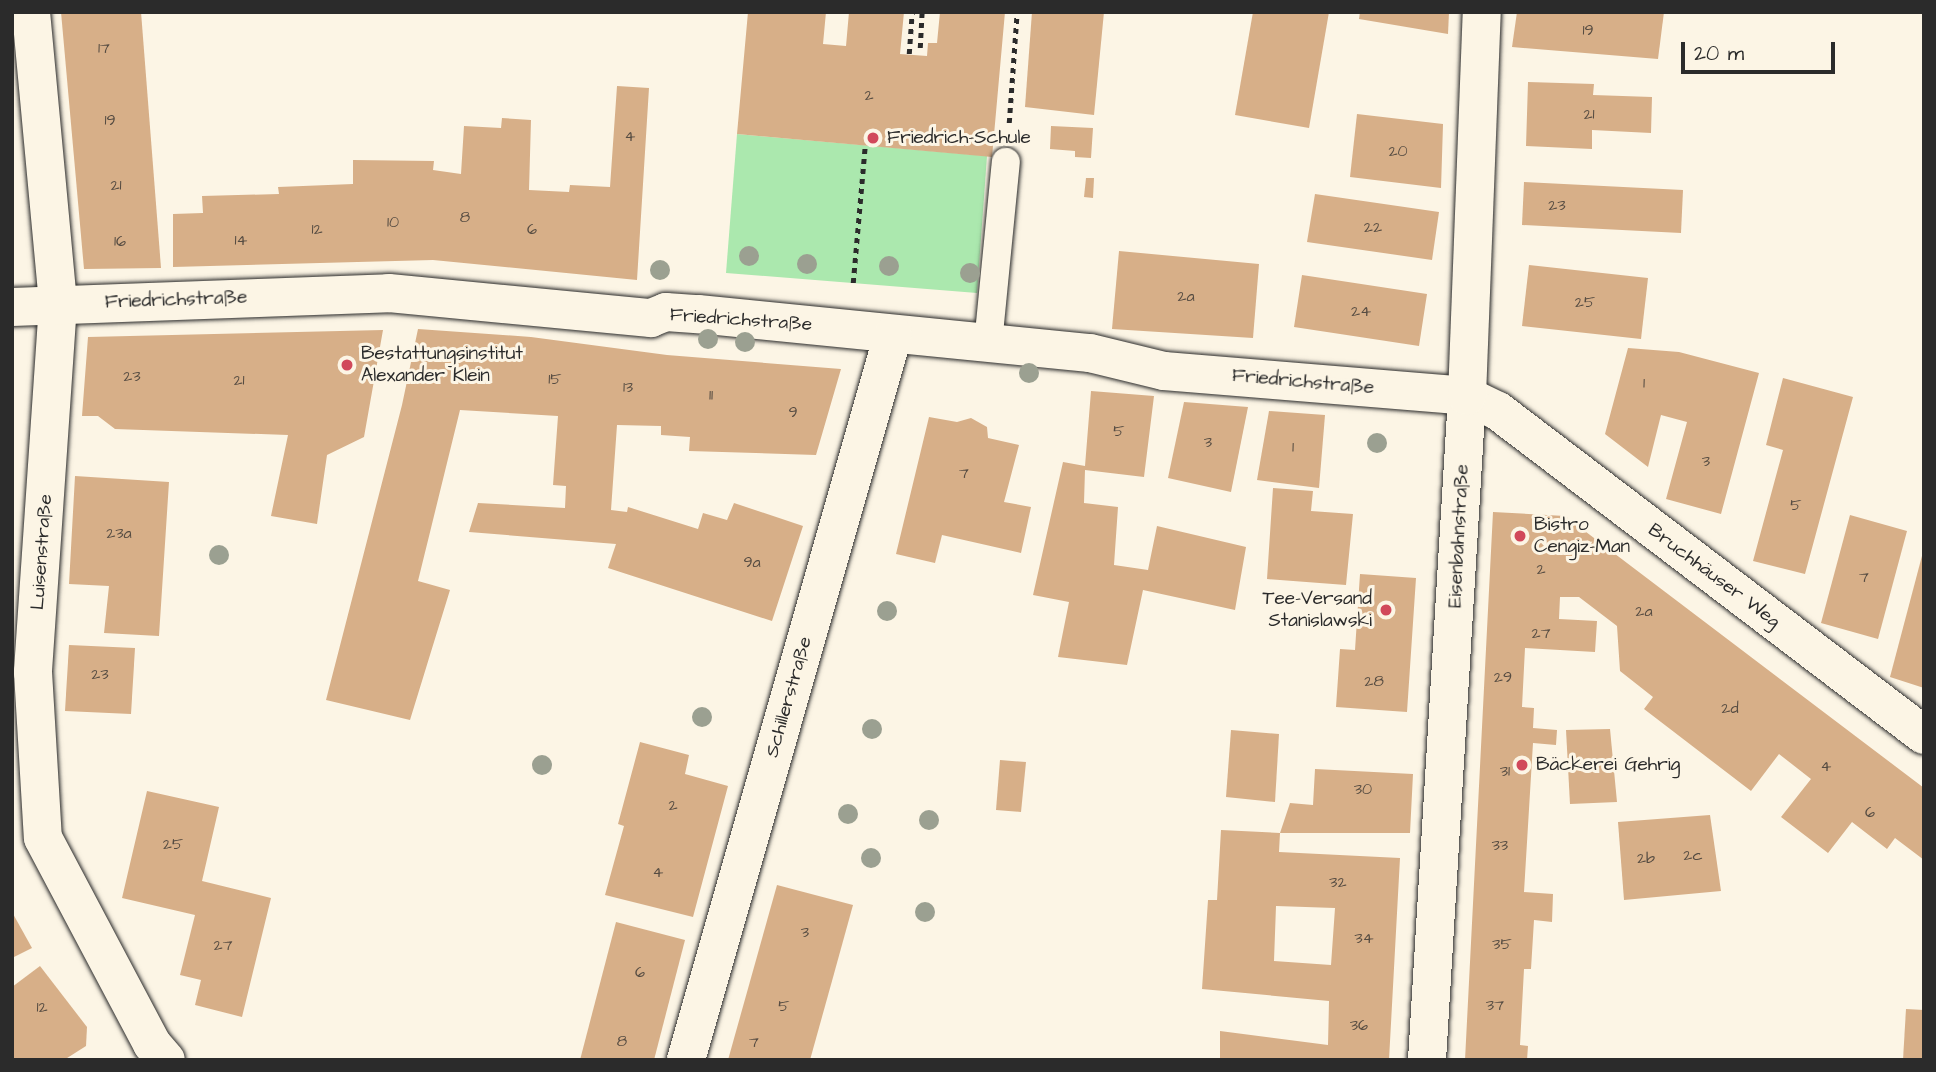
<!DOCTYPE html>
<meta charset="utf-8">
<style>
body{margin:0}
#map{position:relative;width:1936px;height:1072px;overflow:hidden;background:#fcf5e5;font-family:"Architects Daughter",sans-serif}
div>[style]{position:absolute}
.green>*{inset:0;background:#abe8ae}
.building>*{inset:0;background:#d7af88}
.path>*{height:4.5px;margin-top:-2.25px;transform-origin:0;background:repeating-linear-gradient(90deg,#2b2b2b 0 5px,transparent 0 10px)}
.roads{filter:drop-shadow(0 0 2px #2b2b2b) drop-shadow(0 0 2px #2b2b2b)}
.lane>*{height:28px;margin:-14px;padding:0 14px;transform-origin:14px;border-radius:14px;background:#fcf5e5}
.street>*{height:38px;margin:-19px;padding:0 19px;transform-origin:19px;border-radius:19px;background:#fcf5e5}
.secondary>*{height:38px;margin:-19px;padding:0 19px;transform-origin:19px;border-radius:19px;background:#fcf5e5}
.trees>*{width:20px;height:20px;margin:-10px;border-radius:50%;background:#9ba091}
.dots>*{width:19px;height:19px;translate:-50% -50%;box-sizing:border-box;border:4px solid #fcf5e5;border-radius:50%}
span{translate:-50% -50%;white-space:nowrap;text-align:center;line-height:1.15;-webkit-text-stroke:6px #fcf5e5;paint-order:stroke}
.number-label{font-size:16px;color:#564c42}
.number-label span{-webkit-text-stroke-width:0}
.poi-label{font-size:19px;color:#2b2b2b}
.left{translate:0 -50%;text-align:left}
.right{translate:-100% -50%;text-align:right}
.street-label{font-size:19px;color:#2b2b2b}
.frame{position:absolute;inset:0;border:14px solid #2b2b2b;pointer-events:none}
.scale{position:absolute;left:1681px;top:42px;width:154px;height:32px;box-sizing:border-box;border:4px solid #2b2b2b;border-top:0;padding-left:9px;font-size:21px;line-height:24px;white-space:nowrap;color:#2b2b2b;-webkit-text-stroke:5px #fcf5e5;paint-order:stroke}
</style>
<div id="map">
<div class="green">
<i style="clip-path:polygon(737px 134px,987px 156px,977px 293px,726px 273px)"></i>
</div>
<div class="building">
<i style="clip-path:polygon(61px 12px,141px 12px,161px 268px,84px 269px)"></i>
<i style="clip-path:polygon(748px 12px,826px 12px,823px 44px,846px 46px,849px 12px,904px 12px,900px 54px,927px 56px,928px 43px,937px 43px,940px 12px,1005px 12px,992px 157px,737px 134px)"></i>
<i style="clip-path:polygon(1032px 12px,1104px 12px,1094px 115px,1025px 107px)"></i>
<i style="clip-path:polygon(1253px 12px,1329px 12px,1309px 128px,1235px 115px)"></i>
<i style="clip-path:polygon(1360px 12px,1449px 12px,1448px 34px,1359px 19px)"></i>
<i style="clip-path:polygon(1517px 12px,1664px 12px,1658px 59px,1512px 47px)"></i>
<i style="clip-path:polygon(1528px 82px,1594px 84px,1593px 95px,1652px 97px,1651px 133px,1592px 130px,1592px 149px,1526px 146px)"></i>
<i style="clip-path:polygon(617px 86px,649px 88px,637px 280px,433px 260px,173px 267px,173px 214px,203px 213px,202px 196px,279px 194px,278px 187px,353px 184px,353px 160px,434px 161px,433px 170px,461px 174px,464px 126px,501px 128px,502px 118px,531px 120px,529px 190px,569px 192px,570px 185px,610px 187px)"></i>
<i style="clip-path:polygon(1357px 114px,1443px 124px,1441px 188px,1350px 177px)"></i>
<i style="clip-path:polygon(1051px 126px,1093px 128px,1091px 158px,1075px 157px,1075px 151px,1050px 149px)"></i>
<i style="clip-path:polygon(1086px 178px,1094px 178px,1093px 198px,1084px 197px)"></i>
<i style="clip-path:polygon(1524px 182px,1683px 190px,1681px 233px,1522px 225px)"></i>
<i style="clip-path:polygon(1315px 194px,1439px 212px,1432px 260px,1307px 242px)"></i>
<i style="clip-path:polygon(1119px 251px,1259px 264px,1253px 338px,1112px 329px)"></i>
<i style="clip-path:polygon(1529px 265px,1648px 278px,1641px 339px,1522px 326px)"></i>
<i style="clip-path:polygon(1302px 275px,1427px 294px,1419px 346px,1294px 327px)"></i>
<i style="clip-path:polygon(418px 329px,531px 337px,667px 355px,841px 369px,816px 455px,689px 451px,690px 437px,661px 435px,661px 426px,617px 425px,611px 510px,627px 512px,628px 507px,698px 529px,703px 513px,727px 520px,734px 503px,803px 526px,772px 621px,608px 568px,616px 544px,469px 532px,478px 503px,565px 508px,566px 486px,553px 485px,558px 416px,460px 410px,418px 581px,450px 590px,410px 720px,326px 700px,402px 405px)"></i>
<i style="clip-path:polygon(383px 330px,364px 437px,327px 455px,317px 524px,271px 516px,288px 435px,115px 429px,98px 416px,82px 416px,88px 337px)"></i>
<i style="clip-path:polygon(1628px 348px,1679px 352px,1759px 373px,1721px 514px,1666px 499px,1687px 422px,1661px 415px,1648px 467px,1605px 434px)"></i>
<i style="clip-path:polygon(1783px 378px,1853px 397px,1805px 574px,1753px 561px,1783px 450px,1766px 445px)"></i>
<i style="clip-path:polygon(1091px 391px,1154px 396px,1144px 477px,1085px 470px,1084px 503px,1118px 507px,1114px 565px,1148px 570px,1157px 526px,1246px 547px,1235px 610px,1143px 590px,1127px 665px,1058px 657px,1069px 602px,1033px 595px,1063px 462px,1085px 466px)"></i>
<i style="clip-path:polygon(1184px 402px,1248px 407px,1231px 492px,1168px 478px)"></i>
<i style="clip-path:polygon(1269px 411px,1325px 415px,1319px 488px,1257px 480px)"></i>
<i style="clip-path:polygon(929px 417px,957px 422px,971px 418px,987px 427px,988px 438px,1019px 445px,1004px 502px,1031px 507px,1021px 553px,942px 535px,935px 563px,896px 554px)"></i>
<i style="clip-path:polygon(75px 476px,169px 482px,159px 636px,104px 633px,109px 586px,69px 584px)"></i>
<i style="clip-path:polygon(1273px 488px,1313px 491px,1311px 511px,1353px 514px,1346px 585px,1267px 579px)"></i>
<i style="clip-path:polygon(1493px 512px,1565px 516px,1924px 788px,1924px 860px,1895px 838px,1887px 849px,1852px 822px,1828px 853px,1781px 817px,1811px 779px,1779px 754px,1751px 791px,1644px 709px,1653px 697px,1620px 671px,1617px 626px,1579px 597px,1560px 597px,1559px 619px,1597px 621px,1595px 652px,1525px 648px,1522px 707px,1534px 708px,1533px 728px,1557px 730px,1556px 745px,1533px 743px,1524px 892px,1553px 894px,1552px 922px,1534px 920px,1531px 969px,1524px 969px,1520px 1045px,1528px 1046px,1527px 1060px,1465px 1060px)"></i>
<i style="clip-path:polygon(1850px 515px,1907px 531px,1878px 639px,1821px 623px)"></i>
<i style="clip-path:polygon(1923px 552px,1924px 552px,1924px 688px,1890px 677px)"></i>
<i style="clip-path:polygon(1360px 574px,1416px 578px,1407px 712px,1336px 707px,1340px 649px,1355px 650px)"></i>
<i style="clip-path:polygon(69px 645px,135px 648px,131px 714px,65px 711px)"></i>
<i style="clip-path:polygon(1610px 729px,1617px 802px,1570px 804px,1566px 730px)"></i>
<i style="clip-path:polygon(1231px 730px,1279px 734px,1275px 802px,1226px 797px)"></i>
<i style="clip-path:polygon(640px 742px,689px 755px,685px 774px,728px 786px,693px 917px,605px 895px,624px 826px,618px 824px)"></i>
<i style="clip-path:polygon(1000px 760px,1026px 762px,1021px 812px,996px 810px)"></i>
<i style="clip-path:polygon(1315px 769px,1413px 774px,1410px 833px,1280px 833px,1290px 803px,1313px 805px)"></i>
<i style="clip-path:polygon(147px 791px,219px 807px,202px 881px,271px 898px,242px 1017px,195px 1005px,201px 980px,180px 975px,195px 915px,122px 898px)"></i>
<i style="clip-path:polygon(1710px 815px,1721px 891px,1624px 900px,1618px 822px)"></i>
<i style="clip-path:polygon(evenodd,1221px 830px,1280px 833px,1279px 852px,1400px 858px,1389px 1060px,1220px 1060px,1220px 1031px,1328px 1045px,1329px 1001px,1202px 989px,1208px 900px,1217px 900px,1221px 830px,1276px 906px,1335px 908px,1331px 965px,1274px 961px,1276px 906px)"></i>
<i style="clip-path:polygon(777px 885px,853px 905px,832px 981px,810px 1060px,728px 1060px)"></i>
<i style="clip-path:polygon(12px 912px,32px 948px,12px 958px)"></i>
<i style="clip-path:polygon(616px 922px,685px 940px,654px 1060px,580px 1060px)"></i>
<i style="clip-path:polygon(40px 966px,87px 1027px,86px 1046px,64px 1060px,12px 1060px,12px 987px)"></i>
<i style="clip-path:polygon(1906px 1009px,1924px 1010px,1924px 1060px,1903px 1060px)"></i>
</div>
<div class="path">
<i style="left:920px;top:48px;width:36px;rotate:-87deg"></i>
<i style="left:909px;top:54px;width:42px;rotate:-85.9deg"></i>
<i style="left:1009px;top:123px;width:111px;rotate:-85.9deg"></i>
<i style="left:853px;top:283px;width:138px;rotate:-85deg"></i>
</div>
<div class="roads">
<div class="lane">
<i style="left:988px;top:344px;width:183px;rotate:-84.4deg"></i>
</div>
<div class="street">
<i style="left:31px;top:12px;width:293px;rotate:84.7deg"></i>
<i style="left:58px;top:304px;width:369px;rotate:93.9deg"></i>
<i style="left:33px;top:672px;width:166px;rotate:86.6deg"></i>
<i style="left:43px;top:838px;width:233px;rotate:62.1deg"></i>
<i style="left:152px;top:1044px;width:21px;rotate:49deg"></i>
<i style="left:12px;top:307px;width:377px;rotate:-2.1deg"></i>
<i style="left:389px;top:293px;width:263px;rotate:5.5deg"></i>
<i style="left:651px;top:318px;width:16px;rotate:-22deg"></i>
<i style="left:666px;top:312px;width:32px;rotate:4deg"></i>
<i style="left:698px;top:314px;width:394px;rotate:5.7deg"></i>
<i style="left:1090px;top:353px;width:76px;rotate:13.7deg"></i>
<i style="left:1164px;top:371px;width:304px;rotate:4.7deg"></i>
<i style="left:1467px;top:396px;width:34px;rotate:26deg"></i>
<i style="left:1498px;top:411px;width:535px;rotate:37.26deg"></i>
<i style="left:686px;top:1060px;width:754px;rotate:-74.07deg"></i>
<i style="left:1427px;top:1060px;width:665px;rotate:-86.55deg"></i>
</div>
<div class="secondary">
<i style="left:1467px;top:396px;width:384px;rotate:-87.8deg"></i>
</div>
</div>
<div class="trees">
<i style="left:749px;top:256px"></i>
<i style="left:807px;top:264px"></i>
<i style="left:889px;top:266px"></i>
<i style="left:660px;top:270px"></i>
<i style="left:970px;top:273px"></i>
<i style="left:708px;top:339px"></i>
<i style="left:745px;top:342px"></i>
<i style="left:1029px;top:373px"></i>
<i style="left:1377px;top:443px"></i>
<i style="left:219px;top:555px"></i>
<i style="left:887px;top:611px"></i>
<i style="left:702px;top:717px"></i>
<i style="left:872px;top:729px"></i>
<i style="left:542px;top:765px"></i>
<i style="left:848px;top:814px"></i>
<i style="left:929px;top:820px"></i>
<i style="left:871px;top:858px"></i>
<i style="left:925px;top:912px"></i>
</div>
<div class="dots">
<i style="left:873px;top:138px;background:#d1495b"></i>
<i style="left:347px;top:365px;background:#d1495b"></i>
<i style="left:1520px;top:536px;background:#d1495b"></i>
<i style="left:1386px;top:610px;background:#d1495b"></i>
<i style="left:1522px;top:765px;background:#d1495b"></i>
</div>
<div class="number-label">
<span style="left:1588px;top:30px">19</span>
<span style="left:104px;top:48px">17</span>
<span style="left:869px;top:95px">2</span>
<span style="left:1589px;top:114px">21</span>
<span style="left:110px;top:120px">19</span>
<span style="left:630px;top:136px">4</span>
<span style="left:1398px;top:151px">20</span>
<span style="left:116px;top:185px">21</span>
<span style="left:1557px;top:205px">23</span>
<span style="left:465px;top:217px">8</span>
<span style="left:393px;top:222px">10</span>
<span style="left:1373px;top:227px">22</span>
<span style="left:317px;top:229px">12</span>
<span style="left:532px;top:229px">6</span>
<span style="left:241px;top:240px">14</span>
<span style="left:120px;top:241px">16</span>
<span style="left:1186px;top:296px">2a</span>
<span style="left:1585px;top:302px">25</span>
<span style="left:1361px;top:311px">24</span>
<span style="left:132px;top:376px">23</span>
<span style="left:555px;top:379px">15</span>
<span style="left:239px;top:380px">21</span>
<span style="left:1644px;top:383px">1</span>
<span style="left:628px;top:387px">13</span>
<span style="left:711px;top:395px">11</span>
<span style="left:793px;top:412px">9</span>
<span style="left:1119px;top:431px">5</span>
<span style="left:1208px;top:442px">3</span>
<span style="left:1293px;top:447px">1</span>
<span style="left:1706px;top:461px">3</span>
<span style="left:964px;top:473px">7</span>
<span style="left:1796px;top:505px">5</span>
<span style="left:119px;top:533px">23a</span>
<span style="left:752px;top:562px">9a</span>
<span style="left:1541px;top:569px">2</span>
<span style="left:1864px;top:577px">7</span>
<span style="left:1644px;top:611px">2a</span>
<span style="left:1541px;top:633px">27</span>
<span style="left:100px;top:674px">23</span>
<span style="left:1503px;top:677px">29</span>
<span style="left:1374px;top:681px">28</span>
<span style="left:1730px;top:708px">2d</span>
<span style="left:1826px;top:766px">4</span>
<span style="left:1505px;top:771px">31</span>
<span style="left:1363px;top:789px">30</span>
<span style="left:673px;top:805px">2</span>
<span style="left:1870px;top:812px">6</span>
<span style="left:173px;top:844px">25</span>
<span style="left:1500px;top:845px">33</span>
<span style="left:1693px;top:855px">2c</span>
<span style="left:1646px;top:858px">2b</span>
<span style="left:658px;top:872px">4</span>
<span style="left:1338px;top:882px">32</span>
<span style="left:805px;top:932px">3</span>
<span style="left:1364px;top:938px">34</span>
<span style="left:1502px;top:944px">35</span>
<span style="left:223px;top:945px">27</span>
<span style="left:640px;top:972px">6</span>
<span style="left:1495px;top:1005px">37</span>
<span style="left:784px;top:1006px">5</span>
<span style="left:42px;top:1007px">12</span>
<span style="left:1359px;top:1025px">36</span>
<span style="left:622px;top:1041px">8</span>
<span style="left:754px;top:1042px">7</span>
</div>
<div class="poi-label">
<span class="left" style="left:887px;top:138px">Friedrich-Schule</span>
<span class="left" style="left:361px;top:365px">Bestattungsinstitut<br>Alexander Klein</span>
<span class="left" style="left:1534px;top:536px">Bistro<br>Cengiz-Man</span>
<span class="right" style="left:1372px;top:610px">Tee-Versand<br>Stanislawski</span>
<span class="left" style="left:1536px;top:765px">Bäckerei Gehrig</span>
</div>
<div class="street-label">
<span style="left:176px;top:300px;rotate:-2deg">Friedrichstraße</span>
<span style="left:741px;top:320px;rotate:4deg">Friedrichstraße</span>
<span style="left:1303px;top:382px;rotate:5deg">Friedrichstraße</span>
<span style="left:1459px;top:536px;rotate:-87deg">Eisenbahnstraße</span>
<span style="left:42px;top:552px;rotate:-86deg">Luisenstraße</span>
<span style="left:1714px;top:576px;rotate:37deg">Bruchhäuser Weg</span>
<span style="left:789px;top:697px;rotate:-74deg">Schillerstraße</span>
</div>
<div class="frame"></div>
<div class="scale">20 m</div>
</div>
